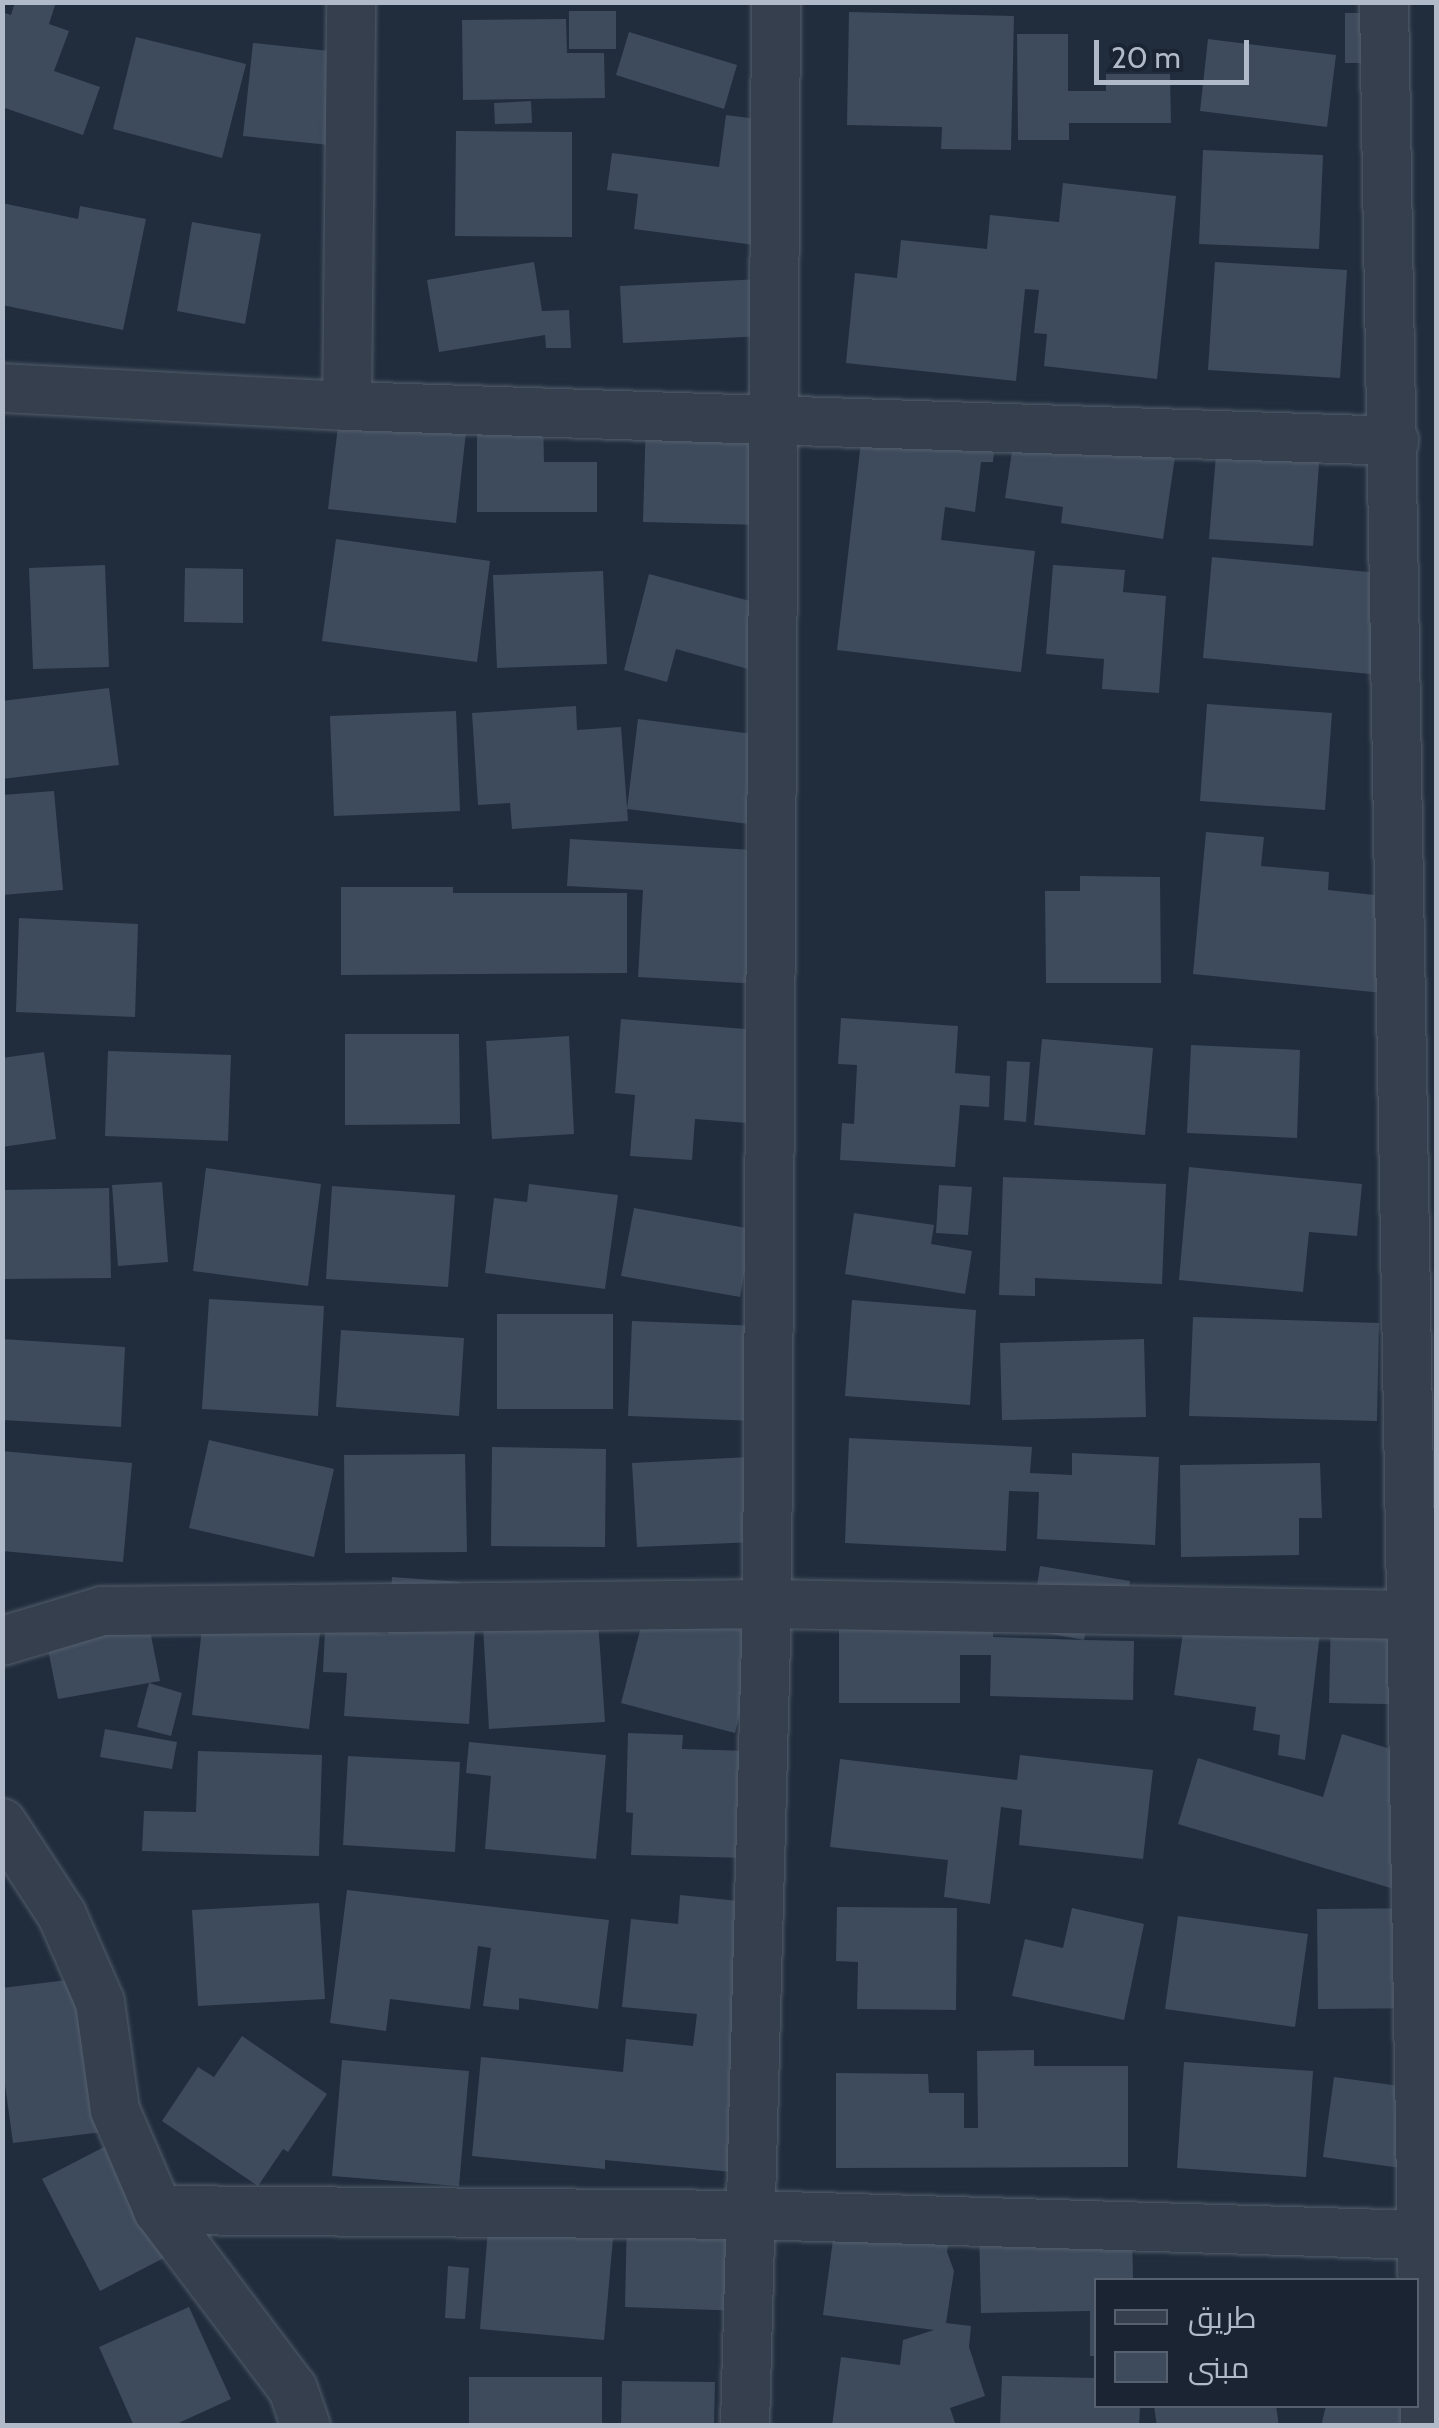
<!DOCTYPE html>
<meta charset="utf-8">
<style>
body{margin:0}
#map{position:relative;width:1439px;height:2428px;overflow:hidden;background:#212d3d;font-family:Cabin,Cairo,sans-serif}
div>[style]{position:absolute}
.building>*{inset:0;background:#3d4b5d}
.roads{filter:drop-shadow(0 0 2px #535d6b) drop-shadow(0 0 2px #535d6b)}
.minor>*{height:48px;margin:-24px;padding:0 24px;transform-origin:24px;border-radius:24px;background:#353f4d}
span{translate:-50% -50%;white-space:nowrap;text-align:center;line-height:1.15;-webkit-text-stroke:8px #1a2432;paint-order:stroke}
.frame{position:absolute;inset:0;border:5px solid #b0bac9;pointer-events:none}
.legend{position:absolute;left:1094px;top:2278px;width:325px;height:130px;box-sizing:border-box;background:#1a2432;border:2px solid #56606e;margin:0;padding:12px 18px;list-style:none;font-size:30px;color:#b0bac9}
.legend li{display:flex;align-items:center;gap:20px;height:50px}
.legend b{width:50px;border:2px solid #56606e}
.scale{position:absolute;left:1094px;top:40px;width:155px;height:45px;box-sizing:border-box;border:5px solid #b0bac9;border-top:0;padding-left:12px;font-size:30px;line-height:35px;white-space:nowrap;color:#b0bac9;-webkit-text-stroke:8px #1a2432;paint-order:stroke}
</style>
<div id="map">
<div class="building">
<i style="clip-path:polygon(15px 2px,56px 2px,49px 24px,69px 31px,54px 71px,100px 87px,83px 135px,2px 107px,2px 12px,11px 15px)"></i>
<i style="clip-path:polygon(569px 11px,616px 11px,616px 49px,569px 49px)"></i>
<i style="clip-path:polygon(849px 12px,1014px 16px,1011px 150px,941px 149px,942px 127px,847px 125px)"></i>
<i style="clip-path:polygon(1345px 13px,1396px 13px,1397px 63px,1345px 63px)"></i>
<i style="clip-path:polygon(566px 19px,567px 53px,604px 53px,605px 98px,463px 100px,462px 20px)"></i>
<i style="clip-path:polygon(629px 32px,737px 65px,724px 109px,616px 75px)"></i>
<i style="clip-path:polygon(1017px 34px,1068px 34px,1068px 91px,1106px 91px,1106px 74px,1170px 74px,1171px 123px,1069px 123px,1069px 140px,1018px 140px)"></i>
<i style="clip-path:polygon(136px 37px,246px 64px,222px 158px,113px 129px)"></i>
<i style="clip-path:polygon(1208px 39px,1336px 55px,1327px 127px,1200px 111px)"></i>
<i style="clip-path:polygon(253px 43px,339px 52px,329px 145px,243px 136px)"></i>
<i style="clip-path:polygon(531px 101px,532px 123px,495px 124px,494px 103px)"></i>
<i style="clip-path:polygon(726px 115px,787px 123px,770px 247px,634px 229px,638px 194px,607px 190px,612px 153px,719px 167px)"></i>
<i style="clip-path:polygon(456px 131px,572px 132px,572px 237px,455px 236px)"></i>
<i style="clip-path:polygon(1203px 150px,1323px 155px,1319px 249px,1199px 244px)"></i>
<i style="clip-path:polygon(1063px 183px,1176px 196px,1157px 379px,1044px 366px,1047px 334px,1034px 333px,1039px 290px,1025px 289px,1016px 381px,846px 363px,855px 273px,897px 278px,901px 240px,987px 249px,990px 215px,1059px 222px)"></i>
<i style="clip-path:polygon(2px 203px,78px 219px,80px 206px,146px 219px,123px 330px,2px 305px)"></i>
<i style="clip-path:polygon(192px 222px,261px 234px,245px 324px,177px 311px)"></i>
<i style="clip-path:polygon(534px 262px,542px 311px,569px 310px,571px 348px,546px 348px,545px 335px,439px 352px,427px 280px)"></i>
<i style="clip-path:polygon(1215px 262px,1347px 270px,1340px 378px,1208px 370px)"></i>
<i style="clip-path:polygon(761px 279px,764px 336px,623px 343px,620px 286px)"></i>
<i style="clip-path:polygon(864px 416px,996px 432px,993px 462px,981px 462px,975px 512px,945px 507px,941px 540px,1035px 551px,1021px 672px,837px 650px)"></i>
<i style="clip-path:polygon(339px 418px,466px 432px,456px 523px,328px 509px)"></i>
<i style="clip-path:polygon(477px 418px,543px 418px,544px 462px,597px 462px,597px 512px,477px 512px)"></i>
<i style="clip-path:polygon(646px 418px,765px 421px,762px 525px,643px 522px)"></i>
<i style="clip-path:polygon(1017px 418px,1177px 443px,1163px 539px,1061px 523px,1063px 507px,1005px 498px)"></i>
<i style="clip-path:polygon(1217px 443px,1320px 451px,1313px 546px,1209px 539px)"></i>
<i style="clip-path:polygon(336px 539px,490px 561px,477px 662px,322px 641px)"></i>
<i style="clip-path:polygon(1212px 557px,1400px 575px,1392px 676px,1203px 658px)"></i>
<i style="clip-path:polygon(105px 565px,109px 667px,33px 669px,29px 568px)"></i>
<i style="clip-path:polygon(1053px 565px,1125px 570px,1123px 592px,1166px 596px,1159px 693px,1102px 689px,1104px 659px,1046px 654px)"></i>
<i style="clip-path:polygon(185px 568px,243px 569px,243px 623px,184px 622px)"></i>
<i style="clip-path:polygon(603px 571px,607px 664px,497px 668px,493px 575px)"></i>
<i style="clip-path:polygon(649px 574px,765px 605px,748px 669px,676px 649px,667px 682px,624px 670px)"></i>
<i style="clip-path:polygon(109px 688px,119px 765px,2px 779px,2px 701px)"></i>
<i style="clip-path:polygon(1207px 704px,1332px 713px,1325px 810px,1200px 801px)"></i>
<i style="clip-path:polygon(576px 706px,577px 730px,621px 727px,628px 821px,512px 829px,510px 803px,478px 805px,472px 713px)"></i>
<i style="clip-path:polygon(456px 711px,460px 811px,334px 816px,330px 716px)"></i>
<i style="clip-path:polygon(638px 719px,768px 736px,757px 825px,627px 809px)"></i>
<i style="clip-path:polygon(54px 791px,63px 890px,2px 895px,2px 795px)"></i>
<i style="clip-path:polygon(1206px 832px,1264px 837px,1261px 866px,1329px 872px,1328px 890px,1412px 899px,1403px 995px,1193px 974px)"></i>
<i style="clip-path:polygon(570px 839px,753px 850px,776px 985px,638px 977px,643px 890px,567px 886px)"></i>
<i style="clip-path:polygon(1080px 876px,1160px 877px,1161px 983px,1046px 983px,1045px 891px,1080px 891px)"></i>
<i style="clip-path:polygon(341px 887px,453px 887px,453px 893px,627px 893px,627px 973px,341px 975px)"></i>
<i style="clip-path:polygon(19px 918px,138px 924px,135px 1017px,16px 1012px)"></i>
<i style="clip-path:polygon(841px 1018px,958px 1026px,955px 1073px,990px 1076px,989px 1107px,960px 1105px,955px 1167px,840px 1160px,842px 1123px,854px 1124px,857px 1065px,838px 1064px)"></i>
<i style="clip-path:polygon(621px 1019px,769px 1031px,761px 1124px,695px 1119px,692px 1160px,630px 1156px,635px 1095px,615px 1093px)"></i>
<i style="clip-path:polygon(345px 1034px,459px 1034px,460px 1124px,345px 1125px)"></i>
<i style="clip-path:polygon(569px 1036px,574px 1134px,492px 1139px,486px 1041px)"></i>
<i style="clip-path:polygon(1042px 1039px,1153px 1048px,1145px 1135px,1034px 1125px)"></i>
<i style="clip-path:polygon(1191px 1045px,1300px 1050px,1297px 1138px,1187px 1133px)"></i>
<i style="clip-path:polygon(108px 1051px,231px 1055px,228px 1141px,105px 1136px)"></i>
<i style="clip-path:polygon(44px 1052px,56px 1139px,2px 1147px,2px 1058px)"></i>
<i style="clip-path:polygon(1007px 1061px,1030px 1062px,1026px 1122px,1004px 1120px)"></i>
<i style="clip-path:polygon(1189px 1167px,1362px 1184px,1357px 1236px,1309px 1232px,1303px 1292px,1179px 1280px)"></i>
<i style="clip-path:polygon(206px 1168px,321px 1184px,308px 1286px,193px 1271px)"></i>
<i style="clip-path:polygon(1003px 1177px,1166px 1184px,1162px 1284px,1035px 1278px,1035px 1296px,999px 1295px)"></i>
<i style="clip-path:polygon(162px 1182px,168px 1262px,118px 1266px,112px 1185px)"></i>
<i style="clip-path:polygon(529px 1184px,618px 1195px,605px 1289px,485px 1273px,494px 1198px,527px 1202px)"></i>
<i style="clip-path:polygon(939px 1185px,972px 1187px,968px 1235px,936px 1233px)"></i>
<i style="clip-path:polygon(332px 1186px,455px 1195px,448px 1287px,326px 1279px)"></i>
<i style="clip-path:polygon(109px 1188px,111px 1278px,2px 1279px,2px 1190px)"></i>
<i style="clip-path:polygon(634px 1208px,752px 1229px,740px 1297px,621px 1276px)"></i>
<i style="clip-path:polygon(854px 1213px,934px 1225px,931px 1244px,972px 1251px,965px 1294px,845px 1274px)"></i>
<i style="clip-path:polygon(209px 1299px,324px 1306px,318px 1416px,202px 1409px)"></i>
<i style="clip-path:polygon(852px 1300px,976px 1310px,970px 1405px,845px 1396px)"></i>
<i style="clip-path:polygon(497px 1314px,613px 1314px,613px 1409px,497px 1409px)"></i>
<i style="clip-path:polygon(1193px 1317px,1379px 1323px,1377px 1421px,1189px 1416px)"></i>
<i style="clip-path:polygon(632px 1321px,760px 1326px,756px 1421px,628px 1416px)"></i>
<i style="clip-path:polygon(341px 1330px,464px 1338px,459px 1416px,336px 1407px)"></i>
<i style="clip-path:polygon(2px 1339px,125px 1347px,121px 1427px,2px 1420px)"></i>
<i style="clip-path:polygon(1144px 1339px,1146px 1417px,1002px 1420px,1000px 1343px)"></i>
<i style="clip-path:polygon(849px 1438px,1032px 1447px,1030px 1473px,1072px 1475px,1072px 1453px,1159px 1457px,1155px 1545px,1037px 1539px,1039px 1492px,1009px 1491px,1006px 1551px,845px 1543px)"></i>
<i style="clip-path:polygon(209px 1440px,334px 1469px,314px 1557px,189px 1528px)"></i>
<i style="clip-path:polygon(492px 1447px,606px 1449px,605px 1547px,491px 1546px)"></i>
<i style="clip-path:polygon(2px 1451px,132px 1463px,123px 1562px,2px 1551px)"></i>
<i style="clip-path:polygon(465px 1454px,467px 1552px,345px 1553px,344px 1455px)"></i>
<i style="clip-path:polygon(770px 1456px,756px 1542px,637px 1547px,632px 1463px)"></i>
<i style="clip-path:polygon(1320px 1463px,1322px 1518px,1299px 1518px,1299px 1555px,1181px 1557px,1180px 1465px)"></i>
<i style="clip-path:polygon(1040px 1566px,1130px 1581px,1122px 1625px,1087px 1620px,1084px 1640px,1134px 1641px,1133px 1700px,990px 1696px,991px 1655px,960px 1655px,960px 1703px,839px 1703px,839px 1608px,993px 1608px,993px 1637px,1084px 1640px,1030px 1630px)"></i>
<i style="clip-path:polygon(392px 1577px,460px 1582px,457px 1628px,475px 1629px,469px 1724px,344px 1716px,347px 1673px,323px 1672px,325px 1630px,388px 1634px)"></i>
<i style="clip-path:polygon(647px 1604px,760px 1635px,735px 1733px,621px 1703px)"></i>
<i style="clip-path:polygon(1187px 1605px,1321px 1624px,1305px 1760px,1278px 1755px,1280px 1735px,1253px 1730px,1256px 1707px,1174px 1695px)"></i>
<i style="clip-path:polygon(204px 1611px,321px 1625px,309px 1729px,192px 1715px)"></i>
<i style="clip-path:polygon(1331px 1612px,1436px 1614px,1436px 1705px,1329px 1703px)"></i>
<i style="clip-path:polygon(147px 1615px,160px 1681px,58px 1699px,45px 1635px)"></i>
<i style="clip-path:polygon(598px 1620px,605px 1722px,489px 1729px,483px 1626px)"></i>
<i style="clip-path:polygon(149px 1683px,182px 1693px,171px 1736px,137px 1727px)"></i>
<i style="clip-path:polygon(105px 1729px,177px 1742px,172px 1769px,100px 1757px)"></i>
<i style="clip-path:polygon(628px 1733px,683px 1735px,682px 1749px,751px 1751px,748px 1858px,631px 1855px,633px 1813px,626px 1812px)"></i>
<i style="clip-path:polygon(1342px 1734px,1436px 1763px,1424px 1898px,1178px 1824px,1198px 1758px,1323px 1797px)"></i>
<i style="clip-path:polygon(469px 1742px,606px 1755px,596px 1859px,485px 1849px,491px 1776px,466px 1773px)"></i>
<i style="clip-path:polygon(198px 1751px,322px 1755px,319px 1856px,142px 1851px,144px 1811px,196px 1812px)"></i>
<i style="clip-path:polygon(1020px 1755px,1153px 1770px,1143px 1859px,1019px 1845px,1022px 1810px,1001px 1807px,990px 1904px,944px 1897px,948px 1860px,830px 1847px,840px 1759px,1017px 1780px)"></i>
<i style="clip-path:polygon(348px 1756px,460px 1762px,455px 1852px,343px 1845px)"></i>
<i style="clip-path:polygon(347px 1890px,609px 1920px,598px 2009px,519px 1998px,519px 2010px,483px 2006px,491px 1948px,478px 1946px,470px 2009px,390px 1999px,386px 2031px,330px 2023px)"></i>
<i style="clip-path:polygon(680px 1895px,758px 1903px,732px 2172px,605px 2160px,605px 2169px,472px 2156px,481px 2057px,623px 2072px,626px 2039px,693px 2046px,697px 2014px,622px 2007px,631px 1919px,678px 1924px)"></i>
<i style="clip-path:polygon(319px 1903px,325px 1999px,198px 2006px,192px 1910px)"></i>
<i style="clip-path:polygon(837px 1907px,957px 1908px,956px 2010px,857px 2009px,858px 1962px,836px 1961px)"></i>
<i style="clip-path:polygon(1072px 1908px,1144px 1924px,1124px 2020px,1012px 1996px,1025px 1939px,1063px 1948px)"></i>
<i style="clip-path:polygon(1436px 1908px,1436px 2008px,1318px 2009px,1317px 1909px)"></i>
<i style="clip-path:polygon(1178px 1916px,1308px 1934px,1295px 2027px,1165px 2009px)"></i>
<i style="clip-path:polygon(100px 1976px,119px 2130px,13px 2143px,2px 2063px,2px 1988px)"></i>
<i style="clip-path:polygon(242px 2036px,327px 2094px,288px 2152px,283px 2149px,258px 2186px,162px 2121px,198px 2067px,214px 2077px)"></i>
<i style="clip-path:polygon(1034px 2050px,1034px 2066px,1128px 2066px,1128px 2167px,836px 2168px,836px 2073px,928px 2074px,929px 2093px,964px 2093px,964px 2128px,978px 2128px,977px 2051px)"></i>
<i style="clip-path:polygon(342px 2060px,469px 2071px,459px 2186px,332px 2176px)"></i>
<i style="clip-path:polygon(1184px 2062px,1313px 2071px,1306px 2177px,1177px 2168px)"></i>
<i style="clip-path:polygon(1334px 2077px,1436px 2091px,1429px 2172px,1323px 2157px)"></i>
<i style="clip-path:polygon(133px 2132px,191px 2244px,100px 2291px,42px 2179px)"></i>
<i style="clip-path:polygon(627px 2215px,748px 2218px,746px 2311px,625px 2307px)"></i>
<i style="clip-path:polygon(489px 2216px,614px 2227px,604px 2340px,480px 2329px)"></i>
<i style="clip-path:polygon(836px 2217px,950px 2233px,947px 2252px,954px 2271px,946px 2323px,971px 2326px,969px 2347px,985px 2396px,950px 2408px,956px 2426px,832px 2426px,841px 2357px,900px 2365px,903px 2340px,934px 2330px,823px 2315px)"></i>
<i style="clip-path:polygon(1132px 2224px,1133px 2280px,1096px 2280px,1096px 2356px,1090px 2356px,1090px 2311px,981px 2313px,979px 2227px)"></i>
<i style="clip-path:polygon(448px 2266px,469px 2268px,465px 2319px,445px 2318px)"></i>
<i style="clip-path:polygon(189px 2307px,231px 2399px,172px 2426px,134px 2426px,99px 2347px)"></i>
<i style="clip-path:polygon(1002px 2376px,1096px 2378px,1096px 2406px,1140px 2406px,1139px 2426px,1000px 2426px)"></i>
<i style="clip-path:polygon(469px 2377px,602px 2377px,602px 2426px,469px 2426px)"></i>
<i style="clip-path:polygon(622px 2381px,715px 2382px,714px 2426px,621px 2426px)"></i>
<i style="clip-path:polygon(1154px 2406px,1276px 2406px,1279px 2426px,1157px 2426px)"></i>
<i style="clip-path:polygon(1326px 2406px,1416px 2406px,1436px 2426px,1321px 2426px)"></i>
</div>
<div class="roads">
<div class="minor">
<i style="left:1384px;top:2px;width:2424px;rotate:89.03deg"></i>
<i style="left:2px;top:388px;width:345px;rotate:3deg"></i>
<i style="left:347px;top:406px;width:1048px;rotate:1.91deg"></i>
<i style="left:347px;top:406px;width:404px;rotate:-89.4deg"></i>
<i style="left:2px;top:1641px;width:104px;rotate:-16.7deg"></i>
<i style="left:102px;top:1611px;width:665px;rotate:-0.6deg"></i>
<i style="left:767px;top:1604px;width:646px;rotate:0.98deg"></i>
<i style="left:2px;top:1823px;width:110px;rotate:56.9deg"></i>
<i style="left:62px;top:1915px;width:95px;rotate:66.4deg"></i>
<i style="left:100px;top:2002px;width:109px;rotate:82.1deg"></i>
<i style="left:115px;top:2110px;width:109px;rotate:66.7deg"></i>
<i style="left:158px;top:2210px;width:224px;rotate:53deg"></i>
<i style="left:293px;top:2389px;width:39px;rotate:71deg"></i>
<i style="left:158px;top:2210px;width:593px;rotate:0.48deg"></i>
<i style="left:751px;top:2215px;width:671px;rotate:1.71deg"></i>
<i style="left:745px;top:2426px;width:822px;rotate:-88.47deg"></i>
<i style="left:767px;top:1604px;width:1602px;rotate:-89.68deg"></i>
</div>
</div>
<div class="frame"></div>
<ul class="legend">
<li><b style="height:12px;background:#353f4d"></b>طريق</li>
<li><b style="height:28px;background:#3d4b5d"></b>مبنى</li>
</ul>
<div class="scale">20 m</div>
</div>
